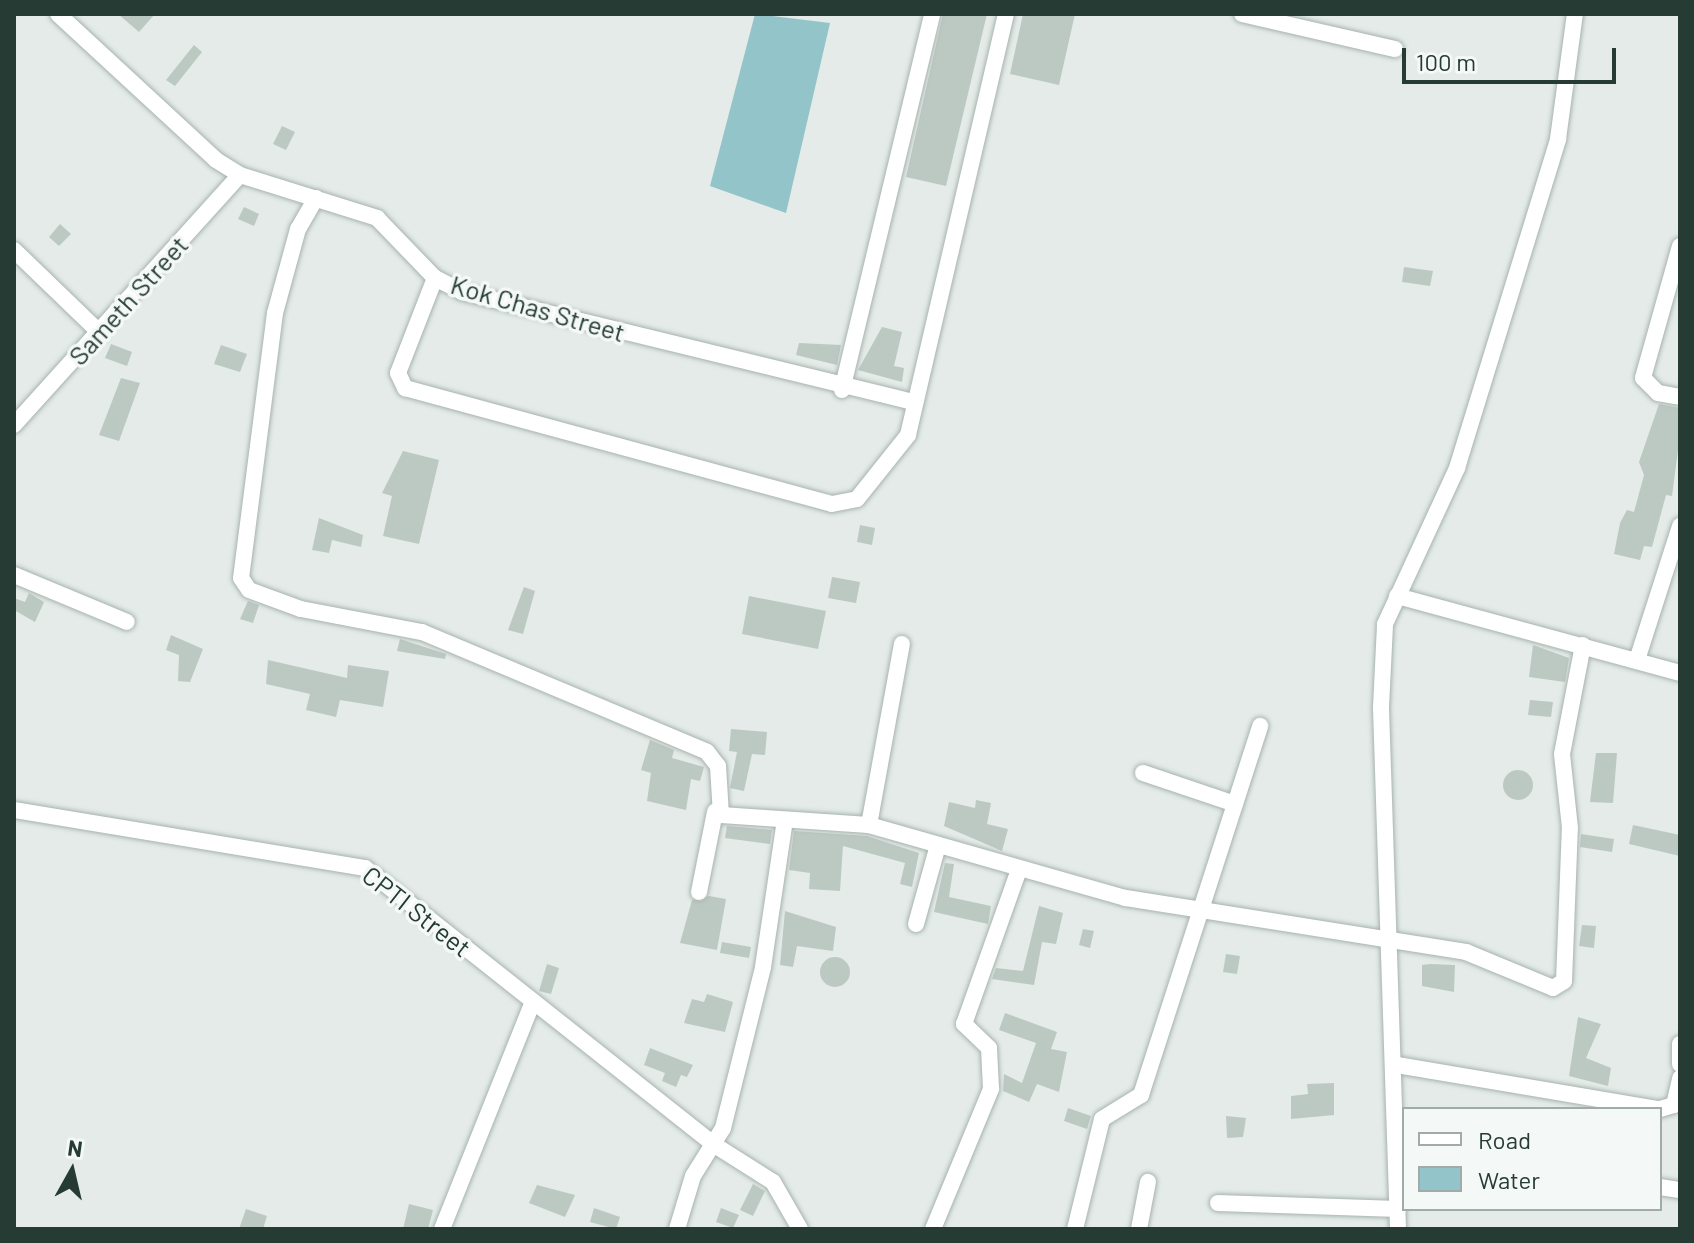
<!DOCTYPE html>
<style>
body{margin:0}
#map{position:relative;width:1694px;height:1243px;overflow:hidden;background:#e4ebe8;font-family:Barlow,sans-serif}
div>[style]{position:absolute}
.water>*{inset:0;background:#93c4c9}
.building>*{inset:0;background:#bcc9c3}
.round{border-radius:50%}
.roads{filter:drop-shadow(0 0 2px #a7b3ae) drop-shadow(0 0 2px #a7b3ae)}
.minor>*{height:16px;margin:-8px;padding:0 8px;transform-origin:8px;border-radius:8px;background:#fff}
span{translate:-50% -50%;white-space:nowrap;text-align:center;line-height:1.15;-webkit-text-stroke:7px #f4f8f6;paint-order:stroke}
.street-label{font-size:26px;color:#253b34}
.frame{position:absolute;inset:0;border:16px solid #253b34;pointer-events:none}
.legend{position:absolute;left:1402px;top:1107px;width:260px;height:104px;box-sizing:border-box;background:#f4f8f6;border:2px solid #a1aca8;margin:0;padding:10px 14px;list-style:none;font-size:24px;color:#253b34}
.legend li{display:flex;align-items:center;gap:16px;height:40px}
.legend b{width:40px;border:2px solid #a1aca8}
.north{position:absolute;left:32px;top:1131px;width:80px;height:80px;-webkit-text-stroke:6px #f4f8f6;paint-order:stroke;rotate:8deg;font-size:22px;font-weight:700;line-height:32px;text-align:center;color:#253b34}
.north::after{content:'';display:block;margin:auto;width:28px;height:36px;background:#253b34;clip-path:polygon(50% 0,100% 100%,50% 72%,0 100%)}
.scale{position:absolute;left:1402px;top:48px;width:214px;height:36px;box-sizing:border-box;border:4px solid #253b34;border-top:0;padding-left:10px;font-size:24px;line-height:28px;white-space:nowrap;color:#253b34;-webkit-text-stroke:6px #f4f8f6;paint-order:stroke}
</style>
<div id="map">
<div class="water">
<i style="clip-path:polygon(755px 14px,830px 23px,786px 213px,710px 186px)"></i>
</div>
<div class="building">
<i style="clip-path:polygon(118px 14px,155px 14px,139px 32px)"></i>
<i style="clip-path:polygon(943px 14px,987px 14px,946px 186px,906px 177px)"></i>
<i style="clip-path:polygon(1023px 14px,1075px 14px,1059px 85px,1010px 74px)"></i>
<i style="clip-path:polygon(194px 45px,202px 52px,175px 86px,166px 80px)"></i>
<i style="clip-path:polygon(282px 126px,295px 132px,286px 150px,273px 144px)"></i>
<i style="clip-path:polygon(244px 207px,259px 214px,254px 226px,238px 219px)"></i>
<i style="clip-path:polygon(60px 224px,71px 234px,59px 246px,49px 237px)"></i>
<i style="clip-path:polygon(1404px 267px,1433px 271px,1430px 286px,1402px 282px)"></i>
<i style="clip-path:polygon(882px 327px,902px 332px,894px 366px,904px 368px,902px 382px,858px 370px)"></i>
<i style="clip-path:polygon(799px 343px,841px 345px,837px 365px,796px 355px)"></i>
<i style="clip-path:polygon(111px 344px,132px 352px,127px 366px,105px 358px)"></i>
<i style="clip-path:polygon(221px 345px,247px 354px,240px 372px,214px 364px)"></i>
<i style="clip-path:polygon(121px 378px,140px 383px,119px 441px,99px 435px)"></i>
<i style="clip-path:polygon(1659px 404px,1680px 408px,1680px 435px,1672px 496px,1666px 495px,1652px 547px,1644px 546px,1640px 560px,1614px 554px,1620px 523px,1627px 510px,1634px 512px,1644px 475px,1639px 462px)"></i>
<i style="clip-path:polygon(403px 451px,439px 460px,419px 544px,383px 536px,392px 496px,382px 493px)"></i>
<i style="clip-path:polygon(319px 518px,363px 535px,361px 547px,332px 540px,329px 553px,312px 550px)"></i>
<i style="clip-path:polygon(860px 525px,875px 528px,872px 545px,857px 542px)"></i>
<i style="clip-path:polygon(832px 577px,860px 582px,856px 603px,828px 598px)"></i>
<i style="clip-path:polygon(524px 587px,535px 591px,523px 634px,508px 630px)"></i>
<i style="clip-path:polygon(29px 593px,44px 602px,35px 622px,14px 610px,14px 598px,25px 602px)"></i>
<i style="clip-path:polygon(749px 596px,826px 611px,818px 649px,742px 634px)"></i>
<i style="clip-path:polygon(248px 601px,259px 605px,253px 623px,240px 619px)"></i>
<i style="clip-path:polygon(171px 635px,203px 649px,190px 682px,178px 681px,179px 655px,166px 650px)"></i>
<i style="clip-path:polygon(400px 639px,446px 654px,445px 659px,397px 651px)"></i>
<i style="clip-path:polygon(1533px 645px,1569px 658px,1565px 682px,1529px 677px)"></i>
<i style="clip-path:polygon(268px 660px,347px 678px,348px 665px,389px 671px,383px 707px,340px 700px,336px 717px,306px 710px,310px 694px,266px 684px)"></i>
<i style="clip-path:polygon(1530px 700px,1553px 702px,1551px 717px,1528px 715px)"></i>
<i style="clip-path:polygon(731px 729px,767px 732px,765px 755px,752px 754px,744px 791px,730px 788px,737px 752px,729px 751px)"></i>
<i style="clip-path:polygon(650px 740px,674px 750px,672px 758px,704px 767px,700px 781px,691px 779px,686px 810px,647px 801px,651px 773px,641px 770px)"></i>
<i style="clip-path:polygon(1596px 753px,1617px 753px,1613px 803px,1590px 802px)"></i>
<i class="round" style="left:1503px;top:770px;width:30px;height:30px"></i>
<i style="clip-path:polygon(976px 800px,991px 803px,987px 824px,1008px 829px,1002px 851px,944px 826px,949px 802px,975px 808px)"></i>
<i style="clip-path:polygon(1633px 825px,1680px 835px,1680px 856px,1629px 844px)"></i>
<i style="clip-path:polygon(727px 826px,772px 830px,770px 844px,725px 838px)"></i>
<i style="clip-path:polygon(794px 831px,867px 836px,919px 853px,912px 887px,900px 884px,905px 863px,843px 846px,840px 891px,809px 889px,810px 873px,789px 870px)"></i>
<i style="clip-path:polygon(1581px 834px,1614px 839px,1612px 852px,1580px 847px)"></i>
<i style="clip-path:polygon(945px 863px,954px 864px,949px 897px,991px 906px,988px 924px,934px 912px)"></i>
<i style="clip-path:polygon(709px 896px,726px 899px,717px 950px,680px 943px,692px 900px)"></i>
<i style="clip-path:polygon(1039px 906px,1063px 913px,1056px 944px,1042px 942px,1034px 985px,992px 979px,996px 968px,1023px 971px)"></i>
<i style="clip-path:polygon(785px 911px,836px 927px,833px 951px,797px 946px,793px 967px,780px 965px)"></i>
<i style="clip-path:polygon(1582px 925px,1596px 926px,1594px 948px,1579px 946px)"></i>
<i style="clip-path:polygon(1083px 929px,1094px 931px,1090px 948px,1079px 945px)"></i>
<i style="clip-path:polygon(722px 942px,751px 947px,749px 958px,720px 953px)"></i>
<i style="clip-path:polygon(1226px 954px,1240px 956px,1237px 974px,1223px 972px)"></i>
<i class="round" style="left:820px;top:957px;width:30px;height:30px"></i>
<i style="clip-path:polygon(547px 964px,559px 968px,551px 994px,539px 991px)"></i>
<i style="clip-path:polygon(1430px 964px,1455px 965px,1454px 992px,1422px 986px,1422px 965px)"></i>
<i style="clip-path:polygon(707px 994px,733px 1002px,725px 1032px,684px 1023px,692px 999px,704px 1002px)"></i>
<i style="clip-path:polygon(1005px 1013px,1057px 1032px,1051px 1049px,1067px 1052px,1059px 1092px,1037px 1084px,1029px 1102px,1003px 1091px,1004px 1074px,1022px 1083px,1036px 1043px,999px 1030px)"></i>
<i style="clip-path:polygon(1578px 1017px,1601px 1024px,1586px 1058px,1611px 1068px,1608px 1086px,1569px 1076px)"></i>
<i style="clip-path:polygon(650px 1048px,693px 1065px,687px 1077px,681px 1075px,676px 1087px,662px 1081px,665px 1073px,644px 1065px)"></i>
<i style="clip-path:polygon(1334px 1083px,1334px 1115px,1291px 1119px,1291px 1096px,1308px 1094px,1307px 1084px)"></i>
<i style="clip-path:polygon(1068px 1108px,1091px 1116px,1087px 1129px,1064px 1121px)"></i>
<i style="clip-path:polygon(1226px 1116px,1246px 1118px,1243px 1137px,1227px 1138px)"></i>
<i style="clip-path:polygon(753px 1184px,765px 1191px,753px 1216px,740px 1210px)"></i>
<i style="clip-path:polygon(537px 1185px,575px 1195px,565px 1217px,529px 1203px)"></i>
<i style="clip-path:polygon(409px 1204px,433px 1210px,428px 1229px,403px 1229px)"></i>
<i style="clip-path:polygon(594px 1208px,620px 1217px,616px 1229px,590px 1222px)"></i>
<i style="clip-path:polygon(721px 1208px,739px 1215px,733px 1228px,716px 1222px)"></i>
<i style="clip-path:polygon(246px 1209px,267px 1216px,263px 1229px,239px 1229px)"></i>
</div>
<div class="roads">
<div class="minor">
<i style="left:58px;top:14px;width:215px;rotate:42.7deg"></i>
<i style="left:216px;top:160px;width:28px;rotate:32deg"></i>
<i style="left:240px;top:175px;width:144px;rotate:17.4deg"></i>
<i style="left:377px;top:218px;width:83px;rotate:46deg"></i>
<i style="left:435px;top:278px;width:30px;rotate:27deg"></i>
<i style="left:462px;top:292px;width:463px;rotate:13.7deg"></i>
<i style="left:1242px;top:14px;width:157px;rotate:12.9deg"></i>
<i style="left:316px;top:198px;width:36px;rotate:120deg"></i>
<i style="left:298px;top:229px;width:87px;rotate:105.3deg"></i>
<i style="left:275px;top:313px;width:267px;rotate:97.3deg"></i>
<i style="left:241px;top:578px;width:14px;rotate:56deg"></i>
<i style="left:249px;top:590px;width:55px;rotate:20.1deg"></i>
<i style="left:301px;top:609px;width:123px;rotate:10.8deg"></i>
<i style="left:422px;top:632px;width:309px;rotate:22.8deg"></i>
<i style="left:707px;top:752px;width:18px;rotate:52deg"></i>
<i style="left:718px;top:766px;width:49px;rotate:86.5deg"></i>
<i style="left:721px;top:815px;width:148px;rotate:3.9deg"></i>
<i style="left:869px;top:825px;width:267px;rotate:15.9deg"></i>
<i style="left:1126px;top:898px;width:344px;rotate:9deg"></i>
<i style="left:1466px;top:952px;width:94px;rotate:22.5deg"></i>
<i style="left:1553px;top:988px;width:13px;rotate:-32deg"></i>
<i style="left:1564px;top:981px;width:153px;rotate:-87.8deg"></i>
<i style="left:1570px;top:828px;width:74px;rotate:-96.2deg"></i>
<i style="left:1562px;top:754px;width:111px;rotate:-79.1deg"></i>
<i style="left:1680px;top:246px;width:137px;rotate:105.7deg"></i>
<i style="left:1643px;top:378px;width:21px;rotate:45deg"></i>
<i style="left:1658px;top:393px;width:22px;rotate:10deg"></i>
<i style="left:14px;top:250px;width:120px;rotate:44deg"></i>
<i style="left:435px;top:278px;width:102px;rotate:111.3deg"></i>
<i style="left:398px;top:373px;width:17px;rotate:65deg"></i>
<i style="left:405px;top:388px;width:442px;rotate:15.2deg"></i>
<i style="left:832px;top:504px;width:25px;rotate:-11deg"></i>
<i style="left:857px;top:499px;width:82px;rotate:-51.4deg"></i>
<i style="left:908px;top:435px;width:432px;rotate:-76.9deg"></i>
<i style="left:842px;top:390px;width:387px;rotate:-76.5deg"></i>
<i style="left:14px;top:425px;width:337px;rotate:-47.9deg"></i>
<i style="left:14px;top:575px;width:122px;rotate:22.6deg"></i>
<i style="left:1397px;top:596px;width:293px;rotate:15.2deg"></i>
<i style="left:1637px;top:660px;width:141px;rotate:-72.2deg"></i>
<i style="left:1143px;top:773px;width:97px;rotate:18.6deg"></i>
<i style="left:14px;top:810px;width:356px;rotate:9.4deg"></i>
<i style="left:365px;top:868px;width:444px;rotate:38.4deg"></i>
<i style="left:713px;top:1144px;width:71px;rotate:32.3deg"></i>
<i style="left:773px;top:1182px;width:54px;rotate:60.1deg"></i>
<i style="left:869px;top:825px;width:184px;rotate:-79.7deg"></i>
<i style="left:699px;top:892px;width:82px;rotate:-78.7deg"></i>
<i style="left:916px;top:924px;width:82px;rotate:-74.4deg"></i>
<i style="left:1680px;top:1044px;width:20px;rotate:90deg"></i>
<i style="left:1397px;top:1065px;width:265px;rotate:9.6deg"></i>
<i style="left:1660px;top:1109px;width:15px;rotate:-16deg"></i>
<i style="left:1674px;top:1105px;width:28px;rotate:-77deg"></i>
<i style="left:1660px;top:1187px;width:20px;rotate:9deg"></i>
<i style="left:1218px;top:1203px;width:180px;rotate:1.9deg"></i>
<i style="left:442px;top:1229px;width:245px;rotate:-68.2deg"></i>
<i style="left:677px;top:1229px;width:55px;rotate:-73.2deg"></i>
<i style="left:693px;top:1176px;width:57px;rotate:-58deg"></i>
<i style="left:723px;top:1128px;width:166px;rotate:-76deg"></i>
<i style="left:763px;top:967px;width:149px;rotate:-81.5deg"></i>
<i style="left:933px;top:1229px;width:152px;rotate:-67.5deg"></i>
<i style="left:991px;top:1089px;width:41px;rotate:-92.8deg"></i>
<i style="left:989px;top:1048px;width:35px;rotate:-136deg"></i>
<i style="left:964px;top:1024px;width:161px;rotate:-70.4deg"></i>
<i style="left:1075px;top:1229px;width:113px;rotate:-76.2deg"></i>
<i style="left:1102px;top:1119px;width:46px;rotate:-31.6deg"></i>
<i style="left:1141px;top:1095px;width:388px;rotate:-72.1deg"></i>
<i style="left:1139px;top:1229px;width:48px;rotate:-79.2deg"></i>
<i style="left:1398px;top:1229px;width:522px;rotate:-91.87deg"></i>
<i style="left:1381px;top:707px;width:83px;rotate:-87.2deg"></i>
<i style="left:1385px;top:624px;width:172px;rotate:-65.2deg"></i>
<i style="left:1457px;top:468px;width:344px;rotate:-72.9deg"></i>
<i style="left:1558px;top:139px;width:126px;rotate:-82.3deg"></i>
</div>
</div>
<div class="street-label">
<span style="left:128px;top:300px;rotate:-48deg">Sameth Street</span>
<span style="left:538px;top:308px;rotate:16deg">Kok Chas Street</span>
<span style="left:417px;top:911px;rotate:38deg">CPTI Street</span>
</div>
<div class="frame"></div>
<ul class="legend">
<li><b style="height:10px;background:#fff"></b>Road</li>
<li><b style="height:22px;background:#93c4c9"></b>Water</li>
</ul>
<div class="north">N</div>
<div class="scale">100 m</div>
</div>
